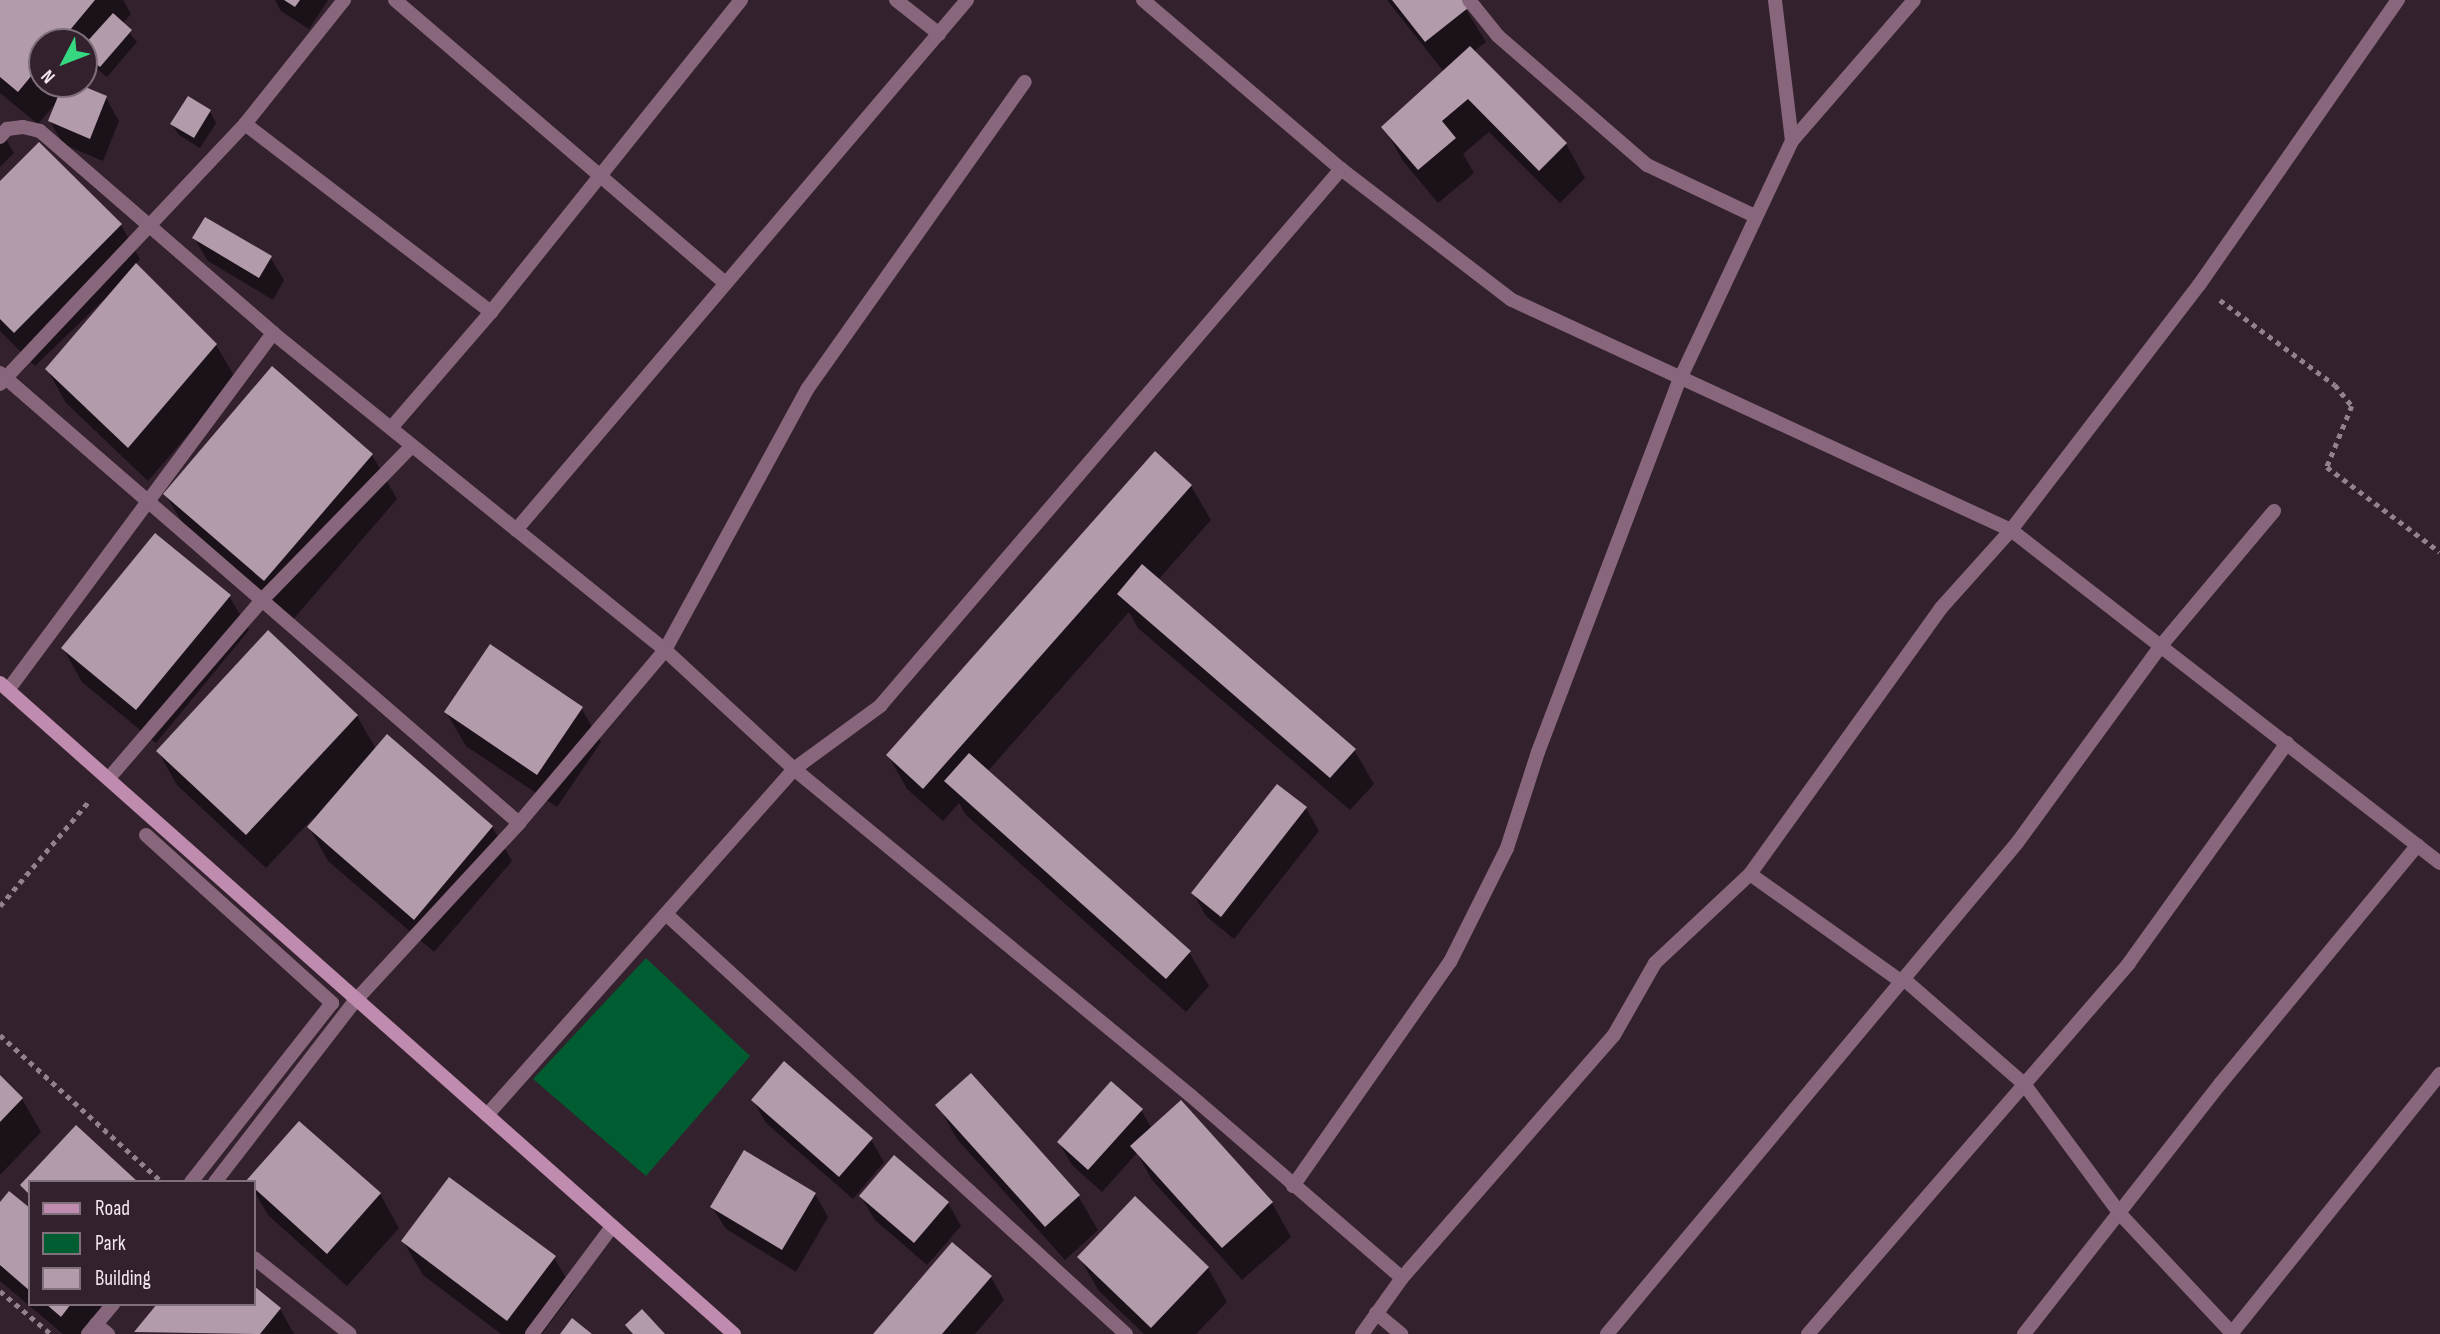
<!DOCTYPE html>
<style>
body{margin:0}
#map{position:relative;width:2440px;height:1334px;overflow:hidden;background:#33212d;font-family:"Sofia Sans Condensed",sans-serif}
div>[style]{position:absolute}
.green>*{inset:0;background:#005d31}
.shadow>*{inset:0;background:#0007}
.building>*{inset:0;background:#b29baa}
.path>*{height:4.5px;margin-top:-2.25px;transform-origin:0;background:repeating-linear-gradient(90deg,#91828c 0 5px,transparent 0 10px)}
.lane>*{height:14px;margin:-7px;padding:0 7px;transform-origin:7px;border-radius:7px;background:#88677d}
.street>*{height:14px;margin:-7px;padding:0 7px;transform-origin:7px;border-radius:7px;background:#88677d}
.secondary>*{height:14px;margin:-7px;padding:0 7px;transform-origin:7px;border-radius:7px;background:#bf8bae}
span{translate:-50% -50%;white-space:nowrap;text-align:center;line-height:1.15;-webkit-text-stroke:7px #33212d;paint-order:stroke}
.legend{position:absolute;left:28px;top:1180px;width:228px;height:126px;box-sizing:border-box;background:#33212d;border:2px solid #80707b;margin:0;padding:9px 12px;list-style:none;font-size:21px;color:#f3e7ef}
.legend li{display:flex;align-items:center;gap:14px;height:35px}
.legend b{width:35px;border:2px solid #80707b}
.north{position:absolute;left:28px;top:28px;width:70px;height:70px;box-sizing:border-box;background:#33212d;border:2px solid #80707b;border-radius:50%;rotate:228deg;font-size:19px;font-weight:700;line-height:28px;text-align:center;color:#f3e7ef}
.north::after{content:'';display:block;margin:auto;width:24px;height:32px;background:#35d881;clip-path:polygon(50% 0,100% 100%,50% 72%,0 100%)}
</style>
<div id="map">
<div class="green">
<i style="clip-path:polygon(646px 958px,750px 1056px,646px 1176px,533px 1079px)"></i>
</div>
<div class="shadow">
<i style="clip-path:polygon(0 0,123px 0,131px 14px,122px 24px,137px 42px,107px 77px,90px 63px,84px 69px,84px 42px,42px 42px,42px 84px,73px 84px,106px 98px,119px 121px,103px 161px,63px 144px,50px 121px,57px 102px,38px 124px,0 93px)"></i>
<i style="clip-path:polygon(275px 0,328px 0,309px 29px,281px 11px)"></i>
<i style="clip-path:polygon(1387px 0,1460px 0,1486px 42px,1473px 52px,1566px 144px,1585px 178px,1560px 203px,1489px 132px,1463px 154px,1474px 173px,1438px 203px,1403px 161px,1384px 127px,1444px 72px)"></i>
<i style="clip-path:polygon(188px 99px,210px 112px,216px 123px,200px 148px,179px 135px,172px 124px)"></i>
<i style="clip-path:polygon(0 129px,14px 153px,0 167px)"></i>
<i style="clip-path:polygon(39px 144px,121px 225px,140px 259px,135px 265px,216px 345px,236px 379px,148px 481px,66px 403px,47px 369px,124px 280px,35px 366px,0 331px,0 183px)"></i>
<i style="clip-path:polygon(194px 238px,270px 257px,284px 280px,273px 300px,208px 261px)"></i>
<i style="clip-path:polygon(372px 455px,397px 499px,290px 623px,191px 537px,165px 494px)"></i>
<i style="clip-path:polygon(1191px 486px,1211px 520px,1158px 580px,1354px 750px,1374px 784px,1350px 810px,1138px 628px,1129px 612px,987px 772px,1189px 952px,1209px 986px,1186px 1012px,966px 815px,959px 803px,943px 821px,907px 789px,888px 755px)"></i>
<i style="clip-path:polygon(229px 596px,249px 630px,156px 743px,82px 682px,63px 648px)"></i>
<i style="clip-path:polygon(268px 632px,357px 716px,376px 749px,492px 827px,512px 861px,434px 952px,328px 861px,309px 827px,314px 817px,266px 868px,177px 785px,158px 751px)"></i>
<i style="clip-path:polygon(581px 708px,601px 742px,557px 807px,466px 746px,446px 712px)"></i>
<i style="clip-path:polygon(1306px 808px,1319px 831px,1234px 939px,1206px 916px,1193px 893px)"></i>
<i style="clip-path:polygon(0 1077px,22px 1099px,41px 1132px,0 1175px)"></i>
<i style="clip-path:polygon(753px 1100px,871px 1140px,884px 1162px,853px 1199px,766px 1123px)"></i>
<i style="clip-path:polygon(938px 1105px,1078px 1196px,1098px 1230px,1065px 1260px,957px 1139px)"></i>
<i style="clip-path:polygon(1141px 1110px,1152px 1129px,1272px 1203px,1291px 1237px,1242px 1280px,1152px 1180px,1137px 1153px,1102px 1192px,1072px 1165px,1059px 1143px)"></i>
<i style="clip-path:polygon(300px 1123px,380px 1194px,399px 1228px,347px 1286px,268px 1215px,254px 1191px,254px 1182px)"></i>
<i style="clip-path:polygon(815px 1194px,828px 1217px,796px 1272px,726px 1229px,712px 1207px)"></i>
<i style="clip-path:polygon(861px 1197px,948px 1203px,961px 1226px,927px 1265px,875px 1220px)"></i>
<i style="clip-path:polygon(0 1205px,30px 1210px,30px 1304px,118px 1304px,94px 1334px,63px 1334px,0 1281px)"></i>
<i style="clip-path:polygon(403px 1241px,554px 1258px,574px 1291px,542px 1334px,501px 1334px,423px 1275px)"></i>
<i style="clip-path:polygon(1079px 1257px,1208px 1268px,1227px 1302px,1196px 1334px,1144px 1334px,1099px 1291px)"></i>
<i style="clip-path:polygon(991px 1277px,1004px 1300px,975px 1334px,876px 1334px)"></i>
<i style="clip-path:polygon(254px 1288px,280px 1309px,294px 1334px,136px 1332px,159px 1304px,254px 1304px)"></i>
</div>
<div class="building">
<i style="clip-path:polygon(0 0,95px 0,60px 42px,42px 42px,42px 63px,18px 92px,0 77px)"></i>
<i style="clip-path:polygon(284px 0,300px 0,295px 7px)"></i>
<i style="clip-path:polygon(1392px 0,1462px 0,1468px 8px,1425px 42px)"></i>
<i style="clip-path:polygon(113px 13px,132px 30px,100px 67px,84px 54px,84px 45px)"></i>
<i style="clip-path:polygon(1470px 46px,1567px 143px,1539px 171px,1468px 99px,1442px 121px,1456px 138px,1418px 170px,1381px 127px)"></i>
<i style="clip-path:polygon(63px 84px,78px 84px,107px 96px,90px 139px,48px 121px)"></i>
<i style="clip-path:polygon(188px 96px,211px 110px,194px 138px,170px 124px)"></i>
<i style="clip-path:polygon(39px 142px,122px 224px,14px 333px,0 319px,0 181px)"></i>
<i style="clip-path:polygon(205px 217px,272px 256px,259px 278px,192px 238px)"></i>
<i style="clip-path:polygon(136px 263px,217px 344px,128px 448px,45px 369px)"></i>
<i style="clip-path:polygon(272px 366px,373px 454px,264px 581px,163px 494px)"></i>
<i style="clip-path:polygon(1155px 451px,1192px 485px,923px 789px,886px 755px)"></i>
<i style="clip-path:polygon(155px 533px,231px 595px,136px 710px,61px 648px)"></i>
<i style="clip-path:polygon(1142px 564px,1356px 749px,1330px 778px,1117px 594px)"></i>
<i style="clip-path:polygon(268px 630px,358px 715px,246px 835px,156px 751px)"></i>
<i style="clip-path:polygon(490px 644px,583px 707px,537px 775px,444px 712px)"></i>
<i style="clip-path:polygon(387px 734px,493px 826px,414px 920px,307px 827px)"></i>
<i style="clip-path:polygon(969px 753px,1191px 951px,1166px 979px,944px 781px)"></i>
<i style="clip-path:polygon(1277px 784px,1307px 807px,1221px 917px,1191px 893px)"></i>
<i style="clip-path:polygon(784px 1061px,873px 1138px,839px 1177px,751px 1100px)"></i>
<i style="clip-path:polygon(971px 1073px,1080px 1195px,1045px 1227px,935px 1105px)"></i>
<i style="clip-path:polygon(0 1075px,23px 1098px,0 1122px)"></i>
<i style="clip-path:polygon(1111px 1081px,1143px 1109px,1088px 1170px,1057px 1142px)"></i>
<i style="clip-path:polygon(1181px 1100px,1273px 1202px,1222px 1248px,1130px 1146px)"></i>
<i style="clip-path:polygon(299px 1121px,381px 1193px,327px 1254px,254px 1188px,254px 1182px,245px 1182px)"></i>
<i style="clip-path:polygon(76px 1125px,138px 1182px,30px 1182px,30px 1195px,20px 1185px)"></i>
<i style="clip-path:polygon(744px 1150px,816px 1193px,782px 1250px,710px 1207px)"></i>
<i style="clip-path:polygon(894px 1155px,949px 1202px,914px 1243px,859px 1196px)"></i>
<i style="clip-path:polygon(449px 1177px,556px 1256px,507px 1321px,401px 1241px)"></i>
<i style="clip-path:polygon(9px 1191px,30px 1208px,30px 1291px,0 1265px,0 1202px)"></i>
<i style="clip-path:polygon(1135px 1196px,1209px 1267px,1151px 1328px,1077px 1257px)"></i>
<i style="clip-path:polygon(952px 1242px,992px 1276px,942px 1334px,873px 1334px)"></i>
<i style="clip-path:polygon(254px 1286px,281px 1308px,260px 1334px,134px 1332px,157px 1304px,254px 1304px)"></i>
<i style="clip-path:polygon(46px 1304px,71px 1304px,61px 1317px)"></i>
<i style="clip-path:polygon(642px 1309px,665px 1334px,633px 1334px,625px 1325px)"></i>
<i style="clip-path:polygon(572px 1318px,592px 1334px,560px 1334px)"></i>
</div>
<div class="path">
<i style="left:2220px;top:300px;width:143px;rotate:36.5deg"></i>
<i style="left:2335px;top:385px;width:27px;rotate:51deg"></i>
<i style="left:2352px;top:406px;width:66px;rotate:112.3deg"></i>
<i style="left:2327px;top:467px;width:141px;rotate:37deg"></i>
<i style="left:0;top:906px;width:139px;rotate:-49.7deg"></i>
<i style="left:0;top:1035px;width:219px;rotate:42.2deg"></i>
<i style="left:0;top:1291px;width:67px;rotate:40.1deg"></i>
</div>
<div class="lane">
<i style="left:665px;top:650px;width:298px;rotate:-61.4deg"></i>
<i style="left:808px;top:388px;width:375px;rotate:-54.7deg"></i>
</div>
<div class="street">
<i style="left:395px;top:0;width:435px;rotate:40.6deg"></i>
<i style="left:896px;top:0;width:55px;rotate:38.3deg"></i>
<i style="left:1143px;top:0;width:260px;rotate:40.5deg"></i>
<i style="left:1341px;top:169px;width:215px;rotate:37.5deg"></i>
<i style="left:1512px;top:300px;width:549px;rotate:24.75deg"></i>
<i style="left:2011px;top:530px;width:543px;rotate:37.82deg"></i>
<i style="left:1469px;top:0;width:46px;rotate:51.1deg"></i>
<i style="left:1498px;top:36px;width:197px;rotate:40.9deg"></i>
<i style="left:1647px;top:165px;width:119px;rotate:25.3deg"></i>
<i style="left:245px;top:124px;width:310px;rotate:37.4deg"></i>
<i style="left:0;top:137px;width:11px;rotate:-49deg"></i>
<i style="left:7px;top:129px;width:16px;rotate:-7deg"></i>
<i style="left:23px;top:127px;width:17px;rotate:13deg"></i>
<i style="left:40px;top:131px;width:308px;rotate:40.9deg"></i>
<i style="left:273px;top:333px;width:504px;rotate:38.96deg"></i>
<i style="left:665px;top:650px;width:176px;rotate:42.7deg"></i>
<i style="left:794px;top:769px;width:513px;rotate:39.46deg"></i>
<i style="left:1190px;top:1095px;width:280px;rotate:40.8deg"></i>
<i style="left:1792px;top:141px;width:186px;rotate:-49.1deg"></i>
<i style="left:0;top:373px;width:687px;rotate:40.93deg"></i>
<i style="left:0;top:384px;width:357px;rotate:-46.7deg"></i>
<i style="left:245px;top:124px;width:159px;rotate:-51.4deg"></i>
<i style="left:391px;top:428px;width:153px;rotate:-49.2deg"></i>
<i style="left:491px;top:312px;width:400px;rotate:-51.3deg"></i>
<i style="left:516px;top:530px;width:696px;rotate:-49.6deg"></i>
<i style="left:8px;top:690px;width:445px;rotate:-53.4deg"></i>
<i style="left:109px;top:778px;width:235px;rotate:-49.3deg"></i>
<i style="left:262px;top:600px;width:215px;rotate:-45.8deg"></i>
<i style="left:146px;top:835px;width:251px;rotate:42.1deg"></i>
<i style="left:332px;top:1003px;width:228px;rotate:128.2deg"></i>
<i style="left:1750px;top:874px;width:186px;rotate:35.4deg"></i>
<i style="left:1902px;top:982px;width:4px;rotate:-14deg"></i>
<i style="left:1906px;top:981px;width:157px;rotate:41.1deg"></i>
<i style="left:2024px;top:1084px;width:163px;rotate:53.5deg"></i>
<i style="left:2121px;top:1215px;width:162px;rotate:46.8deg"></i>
<i style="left:666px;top:914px;width:623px;rotate:42.4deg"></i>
<i style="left:487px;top:1115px;width:463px;rotate:-48.4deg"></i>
<i style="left:794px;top:769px;width:107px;rotate:-36.2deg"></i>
<i style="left:880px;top:706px;width:708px;rotate:-49.35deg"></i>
<i style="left:215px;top:1182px;width:229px;rotate:-52.3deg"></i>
<i style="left:355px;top:1001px;width:242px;rotate:-47.3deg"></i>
<i style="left:519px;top:823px;width:226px;rotate:-49.8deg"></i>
<i style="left:1293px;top:1186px;width:274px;rotate:-55deg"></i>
<i style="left:1450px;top:962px;width:127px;rotate:-63.4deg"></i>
<i style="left:1507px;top:848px;width:101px;rotate:-72.1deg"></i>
<i style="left:1538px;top:752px;width:397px;rotate:-69.2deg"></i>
<i style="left:1679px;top:381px;width:265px;rotate:-64.8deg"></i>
<i style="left:1792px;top:141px;width:142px;rotate:-96.9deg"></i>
<i style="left:254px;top:1258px;width:122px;rotate:38.4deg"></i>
<i style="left:1376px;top:1313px;width:33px;rotate:40deg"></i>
<i style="left:96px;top:1324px;width:16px;rotate:40deg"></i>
<i style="left:88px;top:1334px;width:39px;rotate:-50deg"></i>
<i style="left:532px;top:1334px;width:132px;rotate:-53.3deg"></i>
<i style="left:1362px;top:1334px;width:69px;rotate:-54.5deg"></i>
<i style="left:1402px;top:1278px;width:322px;rotate:-48.9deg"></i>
<i style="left:1614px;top:1035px;width:83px;rotate:-60.3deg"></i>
<i style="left:1655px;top:963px;width:130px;rotate:-43.1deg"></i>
<i style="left:1750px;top:874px;width:327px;rotate:-54.3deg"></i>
<i style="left:1941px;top:608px;width:105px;rotate:-48.1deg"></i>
<i style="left:2011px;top:530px;width:309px;rotate:-52.5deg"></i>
<i style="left:2199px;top:285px;width:348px;rotate:-55.1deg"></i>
<i style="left:1607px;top:1334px;width:640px;rotate:-50.14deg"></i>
<i style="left:2017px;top:843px;width:241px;rotate:-53.9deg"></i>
<i style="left:2159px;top:648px;width:179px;rotate:-50deg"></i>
<i style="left:1808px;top:1334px;width:491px;rotate:-49.1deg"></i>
<i style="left:2129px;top:963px;width:271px;rotate:-54.3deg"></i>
<i style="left:2024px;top:1334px;width:318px;rotate:-51.9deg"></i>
<i style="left:2220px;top:1084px;width:310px;rotate:-50.4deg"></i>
<i style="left:2231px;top:1334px;width:334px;rotate:-51.2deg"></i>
</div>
<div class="secondary">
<i style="left:0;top:683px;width:981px;rotate:41.57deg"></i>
</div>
<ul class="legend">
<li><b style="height:9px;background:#bf8bae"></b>Road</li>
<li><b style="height:19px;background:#005d31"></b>Park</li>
<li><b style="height:19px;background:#b29baa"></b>Building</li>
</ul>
<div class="north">N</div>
</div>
